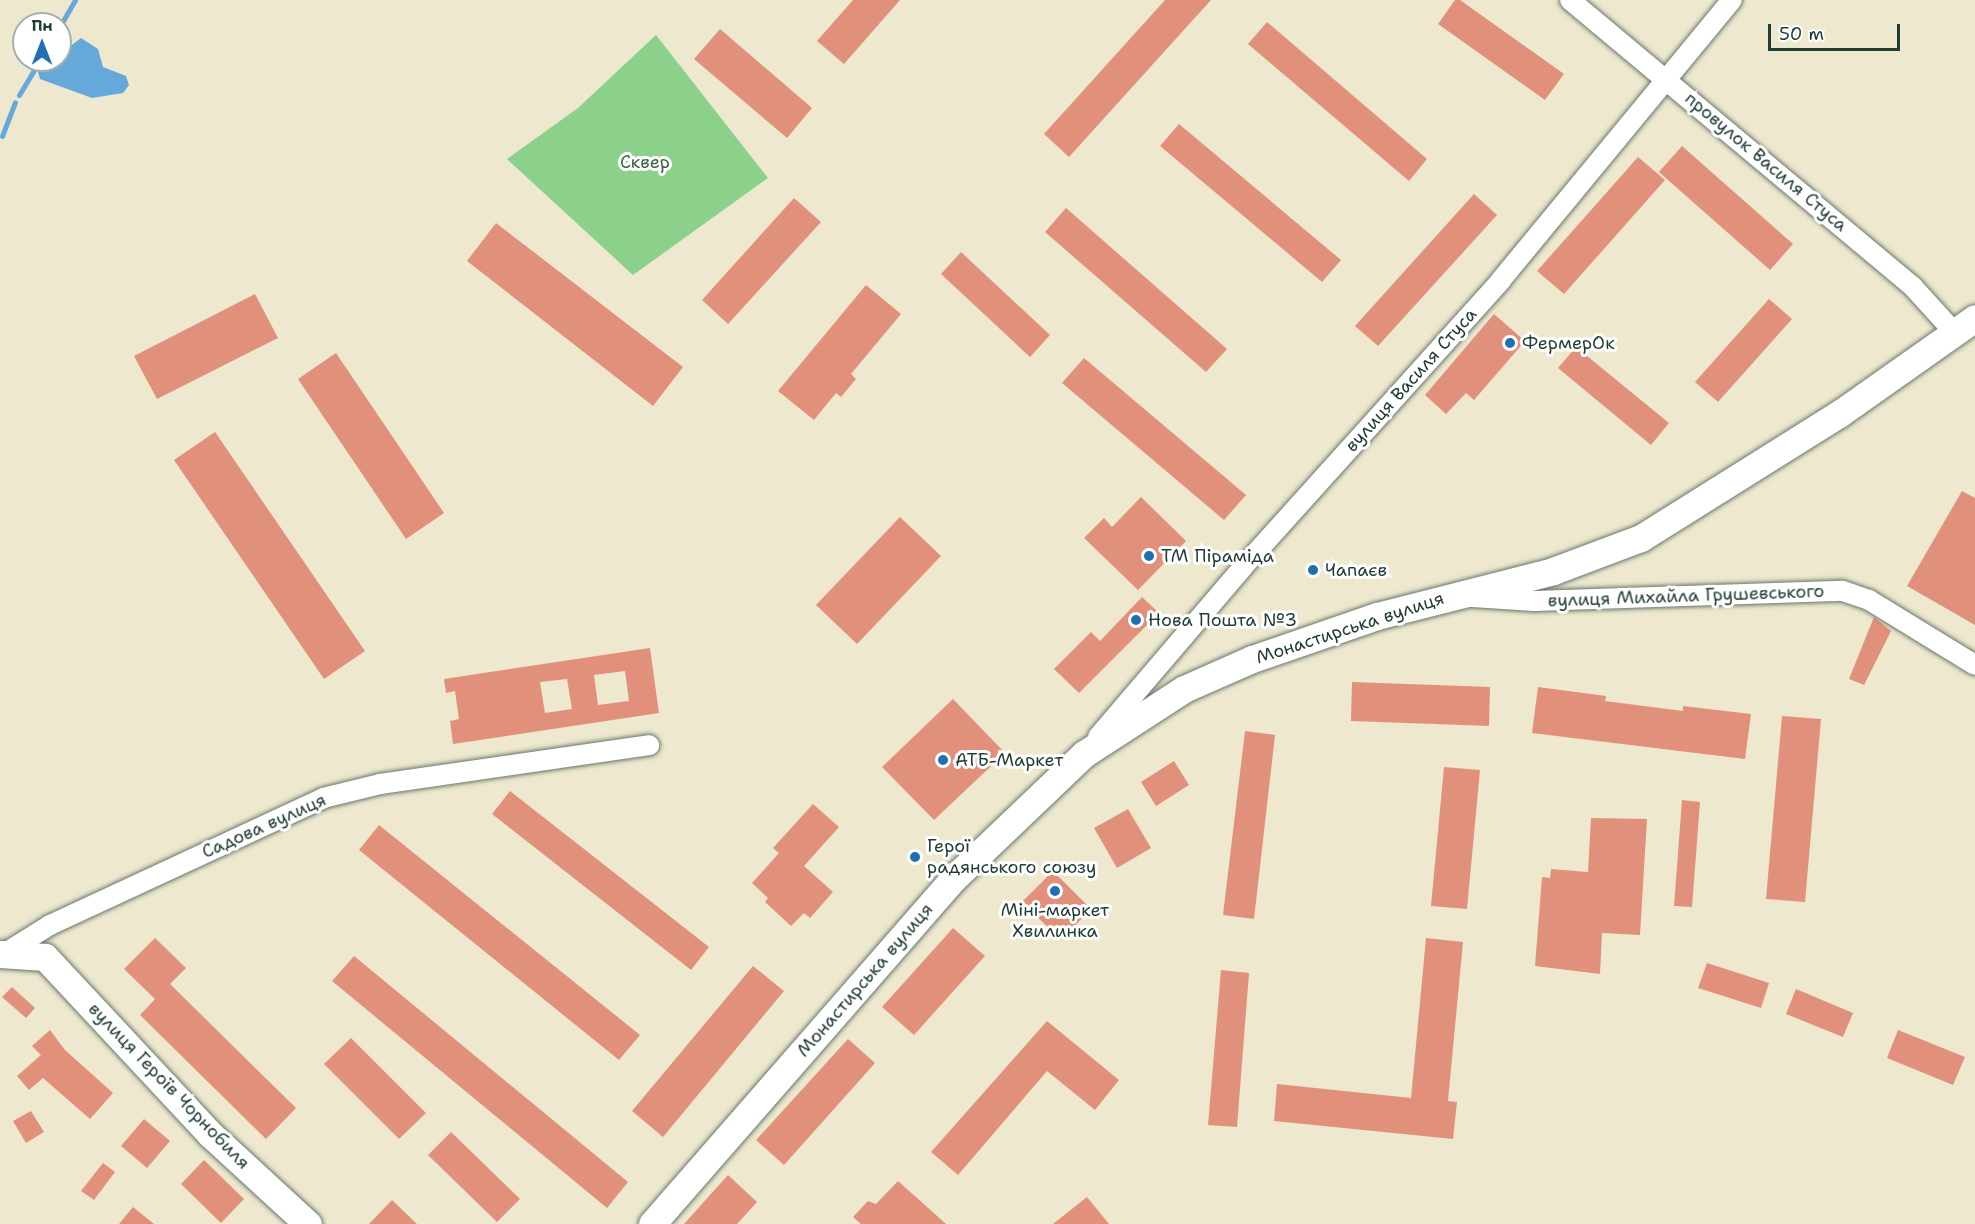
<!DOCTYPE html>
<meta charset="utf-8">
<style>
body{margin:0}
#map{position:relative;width:1975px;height:1224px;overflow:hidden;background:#ede8ce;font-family:"Shantell Sans",sans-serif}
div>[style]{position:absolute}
.green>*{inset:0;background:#8bd18b}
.water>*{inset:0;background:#64a9da}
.stream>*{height:5px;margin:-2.5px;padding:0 2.5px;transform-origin:2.5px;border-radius:2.5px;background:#64a9da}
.building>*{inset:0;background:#e1917b}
.roads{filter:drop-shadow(0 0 2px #67796a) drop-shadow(0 0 2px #67796a)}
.minor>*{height:20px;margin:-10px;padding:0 10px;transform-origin:10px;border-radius:10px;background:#fff}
.secondary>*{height:27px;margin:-13.5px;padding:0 13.5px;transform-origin:13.5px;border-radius:13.5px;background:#fff}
.dots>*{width:16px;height:16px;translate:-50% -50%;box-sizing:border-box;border:3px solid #fff;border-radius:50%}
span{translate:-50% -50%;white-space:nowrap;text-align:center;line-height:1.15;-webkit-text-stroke:6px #fff;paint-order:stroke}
.park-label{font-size:18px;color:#3a624a}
.street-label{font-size:18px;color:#1f3d34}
.poi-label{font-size:18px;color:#1f3d34}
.left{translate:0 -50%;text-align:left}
.north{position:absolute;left:12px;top:12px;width:60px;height:60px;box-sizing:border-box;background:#fff;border:2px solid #a5b1ae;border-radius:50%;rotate:0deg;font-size:16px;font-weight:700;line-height:24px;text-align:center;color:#1f3d34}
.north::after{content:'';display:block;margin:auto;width:21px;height:27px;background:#1f6fb2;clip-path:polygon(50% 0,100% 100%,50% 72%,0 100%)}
.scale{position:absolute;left:1768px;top:24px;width:132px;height:27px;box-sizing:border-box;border:3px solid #1f3d34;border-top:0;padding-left:8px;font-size:18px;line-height:21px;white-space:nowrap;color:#1f3d34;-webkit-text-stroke:4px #fff;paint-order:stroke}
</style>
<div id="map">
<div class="green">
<i style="clip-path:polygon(656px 35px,768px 178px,633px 275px,507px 159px,578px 108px)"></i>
</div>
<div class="water">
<i style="clip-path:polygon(81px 38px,98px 49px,103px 67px,126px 76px,129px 85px,123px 93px,92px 98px,40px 79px,38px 72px,44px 60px,60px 60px,60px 54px)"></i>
</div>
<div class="stream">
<i style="left:60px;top:26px;width:30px;rotate:-60deg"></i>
<i style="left:19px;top:95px;width:41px;rotate:-59deg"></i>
<i style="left:2px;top:136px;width:36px;rotate:-69deg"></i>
</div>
<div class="building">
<i style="clip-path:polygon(853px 0,900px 0,844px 64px,817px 41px)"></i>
<i style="clip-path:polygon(1165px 0,1211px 0,1069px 157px,1044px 134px)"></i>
<i style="clip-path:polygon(1455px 0,1460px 0,1564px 74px,1545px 100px,1438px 24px)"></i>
<i style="clip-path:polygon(1267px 22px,1427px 159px,1409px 181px,1248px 44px)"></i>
<i style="clip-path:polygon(720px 29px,812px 108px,787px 138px,694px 59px)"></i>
<i style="clip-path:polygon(1179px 124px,1341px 260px,1322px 282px,1160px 146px)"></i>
<i style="clip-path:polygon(1682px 146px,1793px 244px,1770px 270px,1659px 172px)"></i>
<i style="clip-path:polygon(1638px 157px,1665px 180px,1564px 294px,1537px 271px)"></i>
<i style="clip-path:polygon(1474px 194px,1497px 215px,1378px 346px,1355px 326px)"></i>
<i style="clip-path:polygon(794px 198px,821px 222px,728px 324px,702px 300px)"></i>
<i style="clip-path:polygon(1066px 208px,1227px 349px,1206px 372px,1045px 232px)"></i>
<i style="clip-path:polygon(496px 223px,683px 367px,653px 406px,467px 261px)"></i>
<i style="clip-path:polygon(961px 252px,1050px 335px,1030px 357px,941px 274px)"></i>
<i style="clip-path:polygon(866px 285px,901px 314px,851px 374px,856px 379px,841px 397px,836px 393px,814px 420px,778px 391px)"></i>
<i style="clip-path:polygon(255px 294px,278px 338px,157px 399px,134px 356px)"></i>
<i style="clip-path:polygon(1769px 299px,1792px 319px,1718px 402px,1695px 382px)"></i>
<i style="clip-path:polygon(1494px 314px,1525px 341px,1474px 400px,1466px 393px,1446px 414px,1425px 395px)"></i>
<i style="clip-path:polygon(1576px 347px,1669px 423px,1651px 445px,1558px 368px)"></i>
<i style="clip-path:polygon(336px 353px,444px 513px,406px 539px,298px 379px)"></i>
<i style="clip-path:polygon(1084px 358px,1246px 495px,1224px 520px,1062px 383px)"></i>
<i style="clip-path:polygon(215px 432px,365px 651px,324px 679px,174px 460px)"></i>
<i style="clip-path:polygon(1962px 491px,1975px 498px,1975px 625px,1907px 586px)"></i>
<i style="clip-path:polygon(1141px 497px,1186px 541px,1138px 590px,1084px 538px,1104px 518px,1112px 527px)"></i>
<i style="clip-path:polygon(900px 517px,941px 556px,857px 644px,816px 605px)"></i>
<i style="clip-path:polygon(1142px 597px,1159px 613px,1079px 693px,1054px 669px,1091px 632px,1100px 641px)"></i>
<i style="clip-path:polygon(1874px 617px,1891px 631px,1864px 685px,1849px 679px)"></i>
<i style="clip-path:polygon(evenodd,650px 648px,659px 713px,453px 744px,450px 721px,459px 719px,455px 691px,446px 693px,444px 679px,650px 648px,625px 671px,629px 701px,598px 705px,594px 675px,625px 671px,650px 648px,567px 679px,572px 709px,545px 713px,540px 682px,567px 679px)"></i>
<i style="clip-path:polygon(1352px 682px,1490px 687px,1489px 726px,1351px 721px)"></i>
<i style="clip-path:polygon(1538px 687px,1606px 696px,1605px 701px,1683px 711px,1683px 706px,1751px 714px,1745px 759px,1532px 733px)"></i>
<i style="clip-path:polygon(953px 699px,1005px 753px,934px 820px,882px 767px)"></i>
<i style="clip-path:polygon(1782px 716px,1821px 719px,1805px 902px,1766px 899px)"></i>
<i style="clip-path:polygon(1245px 731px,1275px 735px,1254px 919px,1223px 915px)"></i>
<i style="clip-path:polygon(1174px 761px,1189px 785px,1156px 806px,1141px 782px)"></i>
<i style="clip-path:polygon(1444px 767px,1480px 770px,1467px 909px,1431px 906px)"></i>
<i style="clip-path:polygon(510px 791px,709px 947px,691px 970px,492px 814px)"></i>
<i style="clip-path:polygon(1682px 800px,1700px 802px,1692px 907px,1674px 906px)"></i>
<i style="clip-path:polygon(813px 804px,839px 827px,804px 866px,833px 892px,810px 918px,804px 913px,791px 926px,765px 902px,768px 898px,752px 883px,779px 853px,773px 848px)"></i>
<i style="clip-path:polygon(1128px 809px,1151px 848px,1117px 868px,1094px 828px)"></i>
<i style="clip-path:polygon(1591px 818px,1647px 819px,1640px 935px,1602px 933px,1600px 974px,1535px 966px,1542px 877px,1550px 878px,1551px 869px,1588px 872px)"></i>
<i style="clip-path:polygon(379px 825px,640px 1035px,619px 1060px,359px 850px)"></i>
<i style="clip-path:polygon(1053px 871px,1091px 909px,1061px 940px,1022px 902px)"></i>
<i style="clip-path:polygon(953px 928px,985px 956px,914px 1035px,882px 1007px)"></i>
<i style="clip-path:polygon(155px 938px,186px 968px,170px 984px,296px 1108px,266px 1139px,140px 1015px,155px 999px,124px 969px)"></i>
<i style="clip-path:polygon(1426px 938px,1463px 942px,1448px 1101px,1457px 1102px,1453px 1139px,1274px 1121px,1277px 1084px,1411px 1098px)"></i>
<i style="clip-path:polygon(354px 956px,628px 1182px,607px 1208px,332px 981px)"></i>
<i style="clip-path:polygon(1707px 963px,1769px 983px,1761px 1008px,1698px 988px)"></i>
<i style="clip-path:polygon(753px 966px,784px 991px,663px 1137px,632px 1111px)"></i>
<i style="clip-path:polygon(1221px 970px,1249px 973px,1237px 1127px,1208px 1125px)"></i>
<i style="clip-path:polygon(12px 987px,35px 1008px,26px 1018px,2px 997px)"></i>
<i style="clip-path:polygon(1796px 989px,1853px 1013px,1843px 1037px,1786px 1014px)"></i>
<i style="clip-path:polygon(1047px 1021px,1119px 1080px,1095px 1110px,1047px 1071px,958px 1175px,931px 1152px)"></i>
<i style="clip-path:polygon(50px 1030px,65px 1050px,113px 1093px,90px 1119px,43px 1078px,29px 1090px,17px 1076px,41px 1055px,32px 1046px)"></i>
<i style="clip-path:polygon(1898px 1030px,1965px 1057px,1953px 1085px,1887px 1058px)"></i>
<i style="clip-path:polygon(351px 1038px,426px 1113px,399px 1139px,324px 1064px)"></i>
<i style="clip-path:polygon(848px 1039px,875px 1063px,784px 1165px,756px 1140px)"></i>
<i style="clip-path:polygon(31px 1111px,44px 1132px,26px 1143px,13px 1121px)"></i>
<i style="clip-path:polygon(144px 1119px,170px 1141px,147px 1168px,121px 1146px)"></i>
<i style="clip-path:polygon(451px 1132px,520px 1199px,497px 1222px,428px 1155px)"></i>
<i style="clip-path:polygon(204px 1160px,244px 1199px,221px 1223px,181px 1184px)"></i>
<i style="clip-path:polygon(103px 1163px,115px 1172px,94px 1200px,81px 1191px)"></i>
<i style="clip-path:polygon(728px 1175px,757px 1202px,737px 1224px,684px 1224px)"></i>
<i style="clip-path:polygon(898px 1181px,946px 1224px,861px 1224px,853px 1217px,868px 1201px,876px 1204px)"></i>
<i style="clip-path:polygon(1087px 1197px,1109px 1224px,1053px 1224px)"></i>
<i style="clip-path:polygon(392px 1200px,417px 1224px,369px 1224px)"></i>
<i style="clip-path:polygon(133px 1207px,154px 1224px,119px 1224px)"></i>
</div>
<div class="roads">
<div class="minor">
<i style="left:1570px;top:0;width:447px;rotate:39.9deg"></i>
<i style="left:1913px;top:287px;width:61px;rotate:47.7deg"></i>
<i style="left:1473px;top:597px;width:61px;rotate:3.8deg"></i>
<i style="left:1534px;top:601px;width:309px;rotate:-1.9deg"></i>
<i style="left:1843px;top:591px;width:28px;rotate:19deg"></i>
<i style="left:1869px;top:600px;width:124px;rotate:31.5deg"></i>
<i style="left:1098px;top:737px;width:223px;rotate:-49.5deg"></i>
<i style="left:1243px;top:567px;width:386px;rotate:-48deg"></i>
<i style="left:1501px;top:280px;width:363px;rotate:-50.5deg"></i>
<i style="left:7px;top:952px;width:51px;rotate:-32.1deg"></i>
<i style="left:50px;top:925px;width:301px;rotate:-24.9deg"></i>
<i style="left:323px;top:798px;width:59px;rotate:-13.8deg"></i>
<i style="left:380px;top:784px;width:272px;rotate:-8.2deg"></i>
</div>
<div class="secondary">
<i style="left:0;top:954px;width:45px;rotate:3.8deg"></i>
<i style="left:45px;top:957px;width:242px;rotate:47deg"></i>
<i style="left:210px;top:1134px;width:133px;rotate:42.6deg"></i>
<i style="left:652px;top:1224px;width:456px;rotate:-48.9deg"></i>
<i style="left:952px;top:880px;width:182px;rotate:-43.7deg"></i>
<i style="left:1084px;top:754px;width:119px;rotate:-33deg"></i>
<i style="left:1184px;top:689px;width:74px;rotate:-23.8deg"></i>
<i style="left:1252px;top:659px;width:132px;rotate:-19deg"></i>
<i style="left:1377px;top:616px;width:182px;rotate:-14.3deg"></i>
<i style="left:1553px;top:571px;width:94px;rotate:-20.6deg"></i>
<i style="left:1641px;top:538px;width:234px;rotate:-32.1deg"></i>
<i style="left:1839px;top:414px;width:166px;rotate:-35.2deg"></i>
</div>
</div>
<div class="dots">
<i style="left:1510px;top:343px;background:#1f6fb2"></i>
<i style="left:1149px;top:556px;background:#1f6fb2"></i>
<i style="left:1313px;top:570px;background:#1f6fb2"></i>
<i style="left:1136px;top:620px;background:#1f6fb2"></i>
<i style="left:943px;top:760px;background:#1f6fb2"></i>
<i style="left:915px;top:857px;background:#1f6fb2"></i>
<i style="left:1055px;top:891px;background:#1f6fb2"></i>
</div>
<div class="park-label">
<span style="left:645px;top:162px">Сквер</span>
</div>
<div class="street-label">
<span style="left:1766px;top:162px;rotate:40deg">провулок Василя Стуса</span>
<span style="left:1411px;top:380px;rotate:-48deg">вулиця Василя Стуса</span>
<span style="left:1686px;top:596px;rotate:-2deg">вулиця Михайла Грушевського</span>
<span style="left:1350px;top:628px;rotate:-18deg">Монастирська вулиця</span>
<span style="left:264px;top:826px;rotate:-24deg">Садова вулиця</span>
<span style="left:865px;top:980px;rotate:-49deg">Монастирська вулиця</span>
<span style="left:169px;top:1086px;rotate:46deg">вулиця Героїв Чорнобиля</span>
</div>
<div class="poi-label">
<span class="left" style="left:1522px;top:343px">ФермерОк</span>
<span class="left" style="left:1161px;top:556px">ТМ Піраміда</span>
<span class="left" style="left:1325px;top:570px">Чапаєв</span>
<span class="left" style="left:1148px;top:620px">Нова Пошта №3</span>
<span class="left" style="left:955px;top:760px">АТБ-Маркет</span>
<span class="left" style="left:927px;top:857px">Герої<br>радянського союзу</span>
<span style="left:1055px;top:921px">Міні-маркет<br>Хвилинка</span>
</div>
<div class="north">Пн</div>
<div class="scale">50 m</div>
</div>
